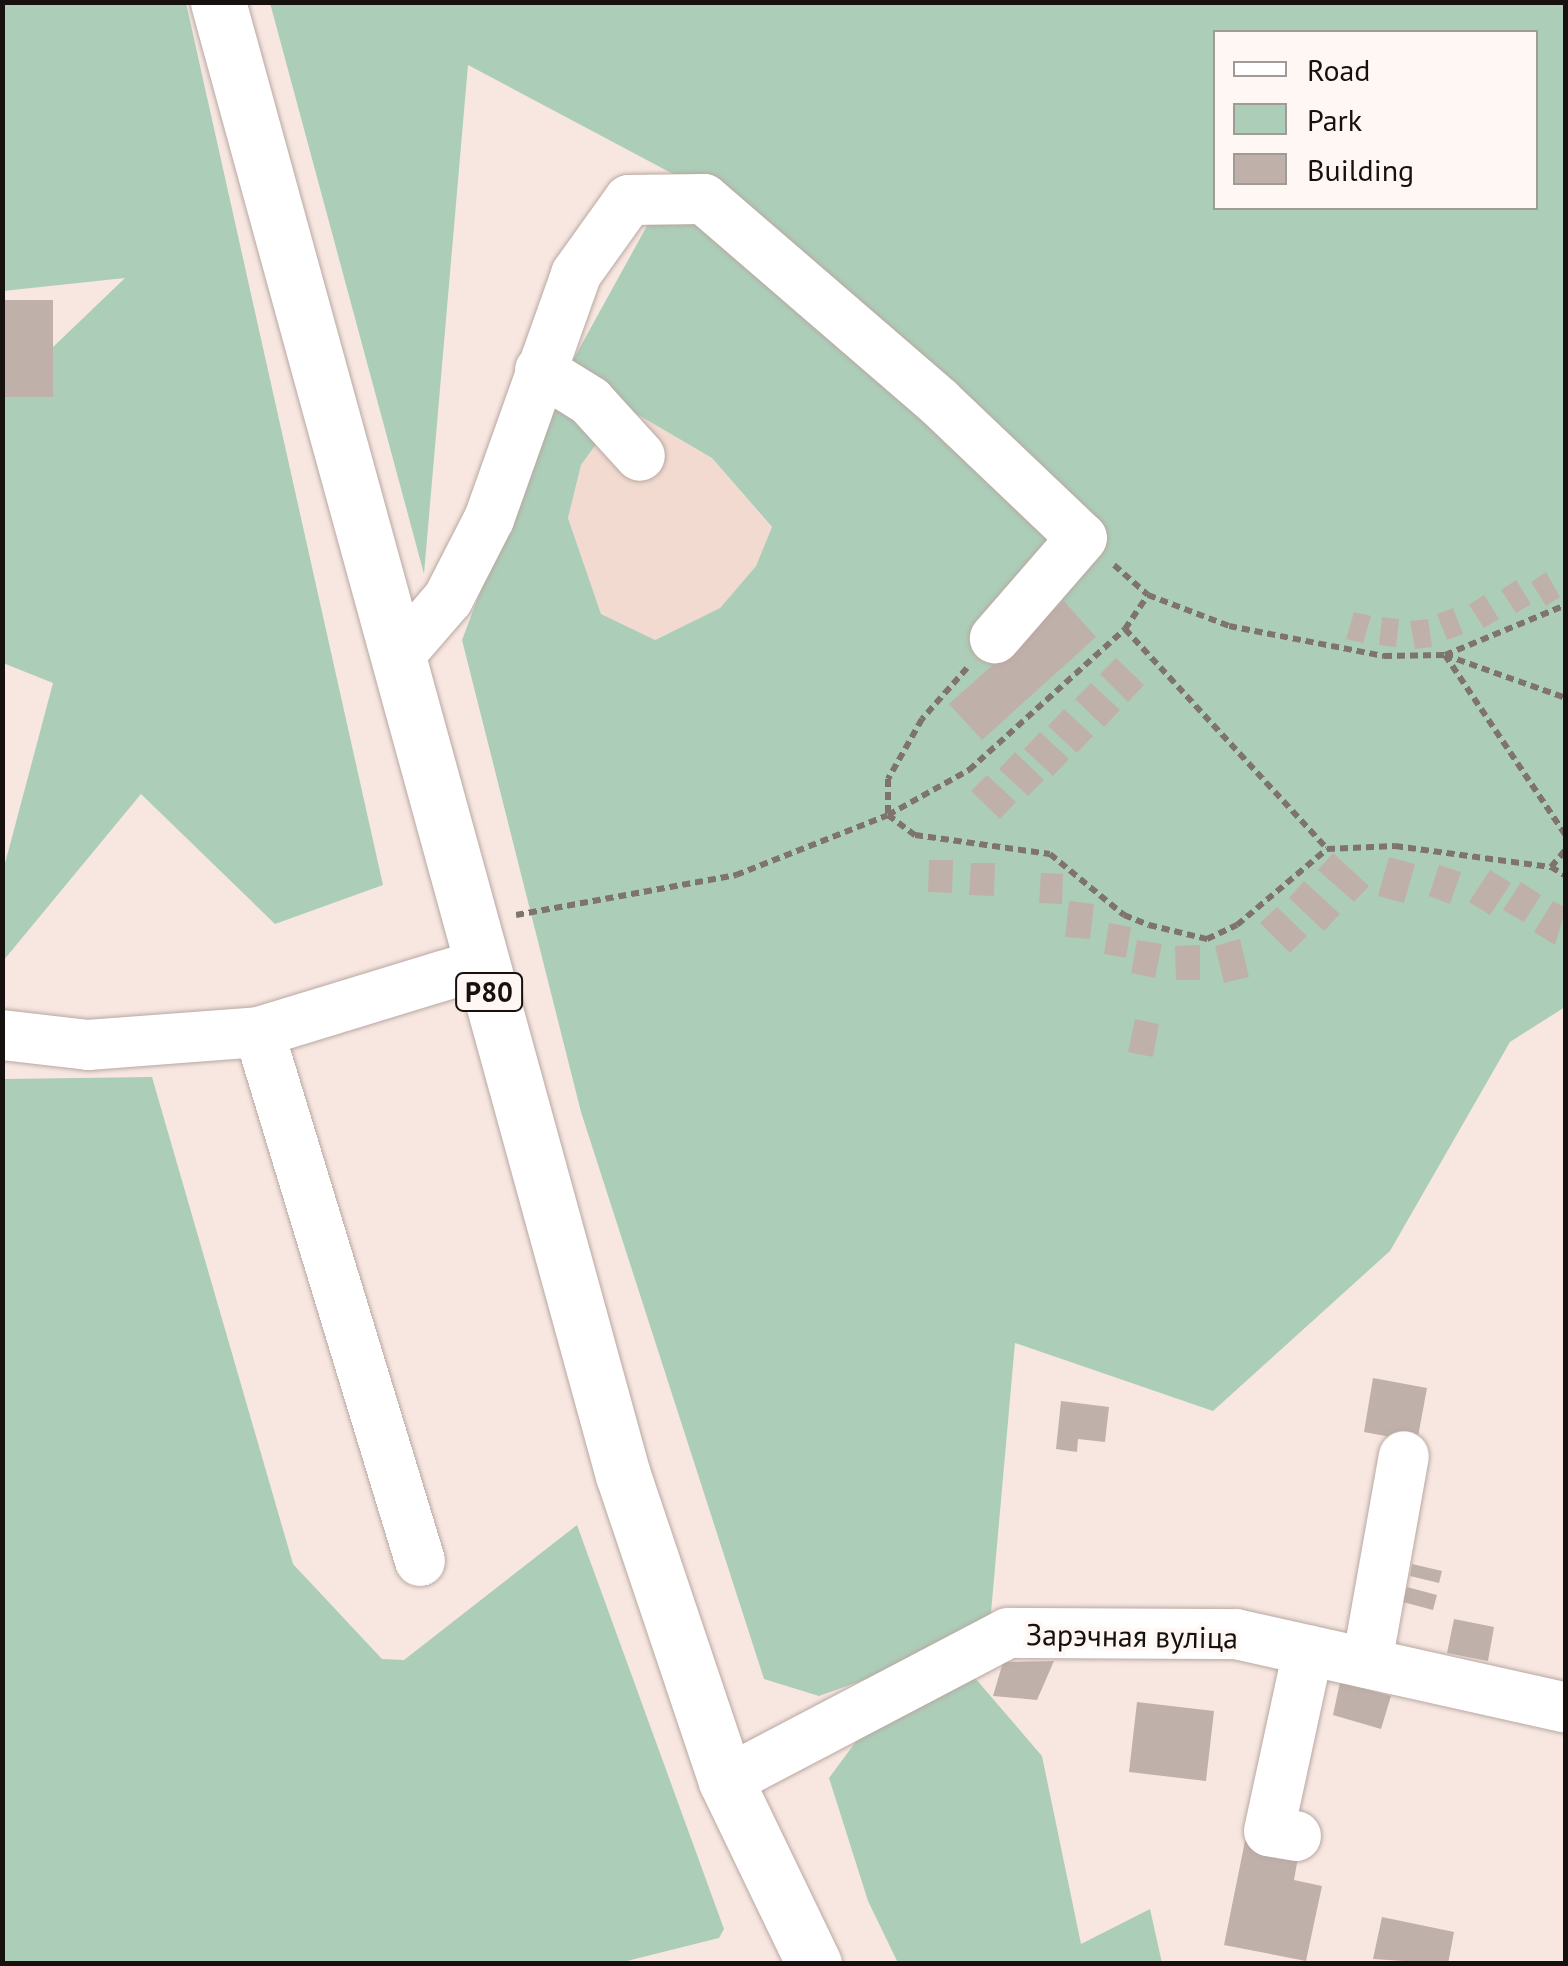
<!DOCTYPE html>
<meta charset="utf-8">
<style>
body{margin:0}
#map{position:relative;width:1568px;height:1966px;overflow:hidden;background:#f8e7e1;font-family:"PT Sans",sans-serif}
div>[style]{position:absolute}
.built>*{inset:0;background:#f2dad0}
.green>*{inset:0;background:#acceb9}
.building>*{inset:0;background:#c0b0aa}
.path>*{height:6px;margin-top:-3px;transform-origin:0;background:repeating-linear-gradient(90deg,#7e736f 0 8px,transparent 0 13px)}
.roads{filter:drop-shadow(0 0 2px #b8a8a2) drop-shadow(0 0 2px #b8a8a2)}
.minor>*{height:50px;margin:-25px;padding:0 25px;transform-origin:25px;border-radius:25px;background:#fff}
.major>*{height:55px;margin:-27.5px;padding:0 27.5px;transform-origin:27.5px;border-radius:27.5px;background:#fff}
span{translate:-50% -50%;white-space:nowrap;text-align:center;line-height:1.15;-webkit-text-stroke:8px #fef7f4;paint-order:stroke}
.shield-label span{padding:2px 8px;background:#fef7f4;border:2px solid;border-radius:8px;-webkit-text-stroke-width:0}
.shield-label{font-size:28px;color:#16100e;font-weight:700}
.street-label{font-size:30px;color:#16100e}
.frame{position:absolute;inset:0;border:5px solid #16100e;pointer-events:none}
.legend{position:absolute;left:1213px;top:30px;width:325px;height:180px;box-sizing:border-box;background:#fef7f4;border:2px solid #a19b98;margin:0;padding:12px 18px;list-style:none;font-size:30px;color:#16100e}
.legend li{display:flex;align-items:center;gap:20px;height:50px}
.legend b{width:50px;border:2px solid #a19b98}
</style>
<div id="map">
<div class="built">
<i style="clip-path:polygon(623px 406px,712px 458px,772px 528px,756px 566px,720px 608px,654px 640px,601px 614px,568px 518px,581px 465px)"></i>
</div>
<div class="green">
<i style="clip-path:polygon(3px 3px,186px 3px,383px 885px,275px 924px,141px 794px,3px 961px,3px 871px,53px 683px,3px 663px,3px 395px,125px 278px,3px 291px)"></i>
<i style="clip-path:polygon(evenodd,270px 3px,1565px 3px,1565px 1007px,1510px 1042px,1390px 1251px,1213px 1411px,1015px 1343px,989px 1635px,819px 1696px,764px 1679px,581px 1112px,462px 640px,552px 403px,602px 436px,581px 465px,568px 518px,601px 614px,655px 640px,720px 608px,756px 566px,772px 527px,712px 458px,623px 406px,573px 360px,675px 175px,468px 65px,424px 574px,270px 3px,1216px 32px,1536px 32px,1536px 208px,1216px 208px,1216px 32px)"></i>
<i style="clip-path:polygon(152px 1077px,293px 1564px,382px 1659px,404px 1660px,577px 1525px,724px 1929px,719px 1938px,615px 1964px,3px 1963px,3px 1079px)"></i>
<i style="clip-path:polygon(969px 1671px,1042px 1756px,1081px 1944px,1150px 1909px,1162px 1963px,898px 1963px,868px 1901px,829px 1778px,866px 1728px)"></i>
</div>
<div class="building">
<i style="clip-path:polygon(2px 300px,53px 300px,53px 397px,2px 397px)"></i>
<i style="clip-path:polygon(1546px 572px,1560px 597px,1546px 606px,1531px 582px)"></i>
<i style="clip-path:polygon(1516px 580px,1531px 604px,1516px 613px,1501px 590px)"></i>
<i style="clip-path:polygon(1484px 595px,1499px 619px,1484px 628px,1469px 605px)"></i>
<i style="clip-path:polygon(1064px 601px,1096px 637px,982px 740px,949px 704px)"></i>
<i style="clip-path:polygon(1453px 608px,1463px 634px,1447px 640px,1437px 614px)"></i>
<i style="clip-path:polygon(1354px 612px,1371px 616px,1363px 643px,1346px 639px)"></i>
<i style="clip-path:polygon(1382px 617px,1399px 619px,1396px 647px,1379px 645px)"></i>
<i style="clip-path:polygon(1428px 619px,1432px 647px,1415px 649px,1410px 621px)"></i>
<i style="clip-path:polygon(1116px 658px,1144px 685px,1128px 702px,1100px 674px)"></i>
<i style="clip-path:polygon(1091px 683px,1120px 710px,1104px 727px,1075px 699px)"></i>
<i style="clip-path:polygon(1064px 709px,1093px 736px,1077px 753px,1048px 726px)"></i>
<i style="clip-path:polygon(1040px 732px,1069px 759px,1053px 776px,1024px 749px)"></i>
<i style="clip-path:polygon(1015px 752px,1044px 780px,1028px 796px,999px 769px)"></i>
<i style="clip-path:polygon(987px 775px,1016px 802px,1000px 819px,971px 791px)"></i>
<i style="clip-path:polygon(1333px 853px,1369px 886px,1354px 902px,1318px 870px)"></i>
<i style="clip-path:polygon(1389px 857px,1415px 864px,1404px 903px,1378px 896px)"></i>
<i style="clip-path:polygon(929px 860px,953px 860px,952px 893px,928px 892px)"></i>
<i style="clip-path:polygon(971px 863px,995px 863px,994px 896px,969px 895px)"></i>
<i style="clip-path:polygon(1439px 865px,1461px 872px,1450px 904px,1429px 896px)"></i>
<i style="clip-path:polygon(1490px 870px,1511px 883px,1490px 915px,1469px 902px)"></i>
<i style="clip-path:polygon(1041px 873px,1063px 874px,1062px 904px,1039px 903px)"></i>
<i style="clip-path:polygon(1304px 881px,1340px 914px,1324px 931px,1289px 898px)"></i>
<i style="clip-path:polygon(1521px 882px,1541px 895px,1524px 922px,1503px 910px)"></i>
<i style="clip-path:polygon(1069px 901px,1094px 904px,1090px 939px,1065px 937px)"></i>
<i style="clip-path:polygon(1553px 901px,1566px 908px,1555px 945px,1534px 932px)"></i>
<i style="clip-path:polygon(1277px 907px,1307px 936px,1290px 953px,1260px 923px)"></i>
<i style="clip-path:polygon(1109px 923px,1131px 927px,1126px 958px,1104px 954px)"></i>
<i style="clip-path:polygon(1240px 939px,1249px 977px,1224px 983px,1215px 946px)"></i>
<i style="clip-path:polygon(1137px 940px,1162px 944px,1155px 978px,1131px 973px)"></i>
<i style="clip-path:polygon(1200px 945px,1200px 980px,1176px 980px,1175px 946px)"></i>
<i style="clip-path:polygon(1135px 1019px,1159px 1024px,1153px 1057px,1128px 1052px)"></i>
<i style="clip-path:polygon(1373px 1378px,1427px 1388px,1417px 1442px,1364px 1432px)"></i>
<i style="clip-path:polygon(1061px 1401px,1109px 1407px,1105px 1442px,1078px 1439px,1077px 1452px,1056px 1449px)"></i>
<i style="clip-path:polygon(1412px 1564px,1442px 1571px,1439px 1583px,1410px 1576px)"></i>
<i style="clip-path:polygon(1407px 1587px,1437px 1595px,1433px 1610px,1403px 1602px)"></i>
<i style="clip-path:polygon(1454px 1619px,1494px 1627px,1488px 1661px,1447px 1653px)"></i>
<i style="clip-path:polygon(1054px 1661px,1037px 1700px,993px 1696px,1003px 1662px)"></i>
<i style="clip-path:polygon(1340px 1682px,1391px 1696px,1381px 1729px,1333px 1715px)"></i>
<i style="clip-path:polygon(1137px 1702px,1214px 1711px,1206px 1781px,1129px 1772px)"></i>
<i style="clip-path:polygon(1245px 1841px,1299px 1852px,1294px 1880px,1322px 1886px,1306px 1961px,1224px 1945px)"></i>
<i style="clip-path:polygon(1382px 1917px,1454px 1932px,1448px 1964px,1373px 1959px)"></i>
</div>
<div class="path">
<i style="left:1114px;top:565px;width:45px;rotate:41.4deg"></i>
<i style="left:1148px;top:595px;width:87px;rotate:20.9deg"></i>
<i style="left:1229px;top:626px;width:158px;rotate:11deg"></i>
<i style="left:1384px;top:656px;width:61px;rotate:-0.9deg"></i>
<i style="left:1445px;top:655px;width:131px;rotate:-22.5deg"></i>
<i style="left:1125px;top:629px;width:299px;rotate:47.4deg"></i>
<i style="left:1445px;top:655px;width:218px;rotate:56.2deg"></i>
<i style="left:1445px;top:655px;width:128px;rotate:19.6deg"></i>
<i style="left:967px;top:668px;width:68px;rotate:131.4deg"></i>
<i style="left:922px;top:719px;width:69px;rotate:119.5deg"></i>
<i style="left:888px;top:779px;width:36px;rotate:90deg"></i>
<i style="left:888px;top:815px;width:34px;rotate:37deg"></i>
<i style="left:915px;top:835px;width:136px;rotate:8deg"></i>
<i style="left:1050px;top:854px;width:96px;rotate:39.5deg"></i>
<i style="left:1124px;top:915px;width:27px;rotate:22deg"></i>
<i style="left:1149px;top:925px;width:60px;rotate:13.6deg"></i>
<i style="left:1207px;top:939px;width:33px;rotate:-25deg"></i>
<i style="left:1237px;top:925px;width:118px;rotate:-40.2deg"></i>
<i style="left:1327px;top:849px;width:68px;rotate:-2.5deg"></i>
<i style="left:1395px;top:846px;width:157px;rotate:7.7deg"></i>
<i style="left:1551px;top:867px;width:17px;rotate:31deg"></i>
<i style="left:1551px;top:867px;width:23px;rotate:-50deg"></i>
<i style="left:516px;top:915px;width:224px;rotate:-10.3deg"></i>
<i style="left:736px;top:875px;width:163px;rotate:-21.5deg"></i>
<i style="left:888px;top:815px;width:93px;rotate:-29.1deg"></i>
<i style="left:969px;top:770px;width:210px;rotate:-42.1deg"></i>
<i style="left:1125px;top:629px;width:41px;rotate:-55.9deg"></i>
</div>
<div class="roads">
<div class="minor">
<i style="left:540px;top:370px;width:59px;rotate:31.8deg"></i>
<i style="left:590px;top:401px;width:74px;rotate:47.7deg"></i>
<i style="left:397px;top:658px;width:78px;rotate:-49.2deg"></i>
<i style="left:448px;top:599px;width:90px;rotate:-62.9deg"></i>
<i style="left:489px;top:519px;width:260px;rotate:-70.4deg"></i>
<i style="left:576px;top:274px;width:91px;rotate:-54.4deg"></i>
<i style="left:629px;top:200px;width:75px;rotate:-0.8deg"></i>
<i style="left:704px;top:199px;width:311px;rotate:40.8deg"></i>
<i style="left:939px;top:402px;width:197px;rotate:43.6deg"></i>
<i style="left:1082px;top:538px;width:133px;rotate:131deg"></i>
<i style="left:259px;top:1032px;width:553px;rotate:73.07deg"></i>
<i style="left:2px;top:1035px;width:87px;rotate:6.6deg"></i>
<i style="left:88px;top:1045px;width:171px;rotate:-4.3deg"></i>
<i style="left:259px;top:1032px;width:233px;rotate:-17deg"></i>
<i style="left:1367px;top:1663px;width:210px;rotate:-79.9deg"></i>
<i style="left:726px;top:1781px;width:318px;rotate:-27.7deg"></i>
<i style="left:1008px;top:1633px;width:228px;rotate:0.3deg"></i>
<i style="left:1236px;top:1634px;width:338px;rotate:12.6deg"></i>
<i style="left:1296px;top:1836px;width:27px;rotate:-170deg"></i>
<i style="left:1269px;top:1831px;width:185px;rotate:-77.8deg"></i>
</div>
<div class="major">
<i style="left:218px;top:2px;width:1528px;rotate:74.63deg"></i>
<i style="left:623px;top:1475px;width:323px;rotate:71.4deg"></i>
<i style="left:726px;top:1781px;width:203px;rotate:64.3deg"></i>
</div>
</div>
<div class="shield-label">
<span style="left:489px;top:992px">Р80</span>
</div>
<div class="street-label">
<span style="left:1132px;top:1636px;rotate:1deg">Зарэчная вуліца</span>
</div>
<div class="frame"></div>
<ul class="legend">
<li><b style="height:12px;background:#fff"></b>Road</li>
<li><b style="height:28px;background:#acceb9"></b>Park</li>
<li><b style="height:28px;background:#c0b0aa"></b>Building</li>
</ul>
</div>
